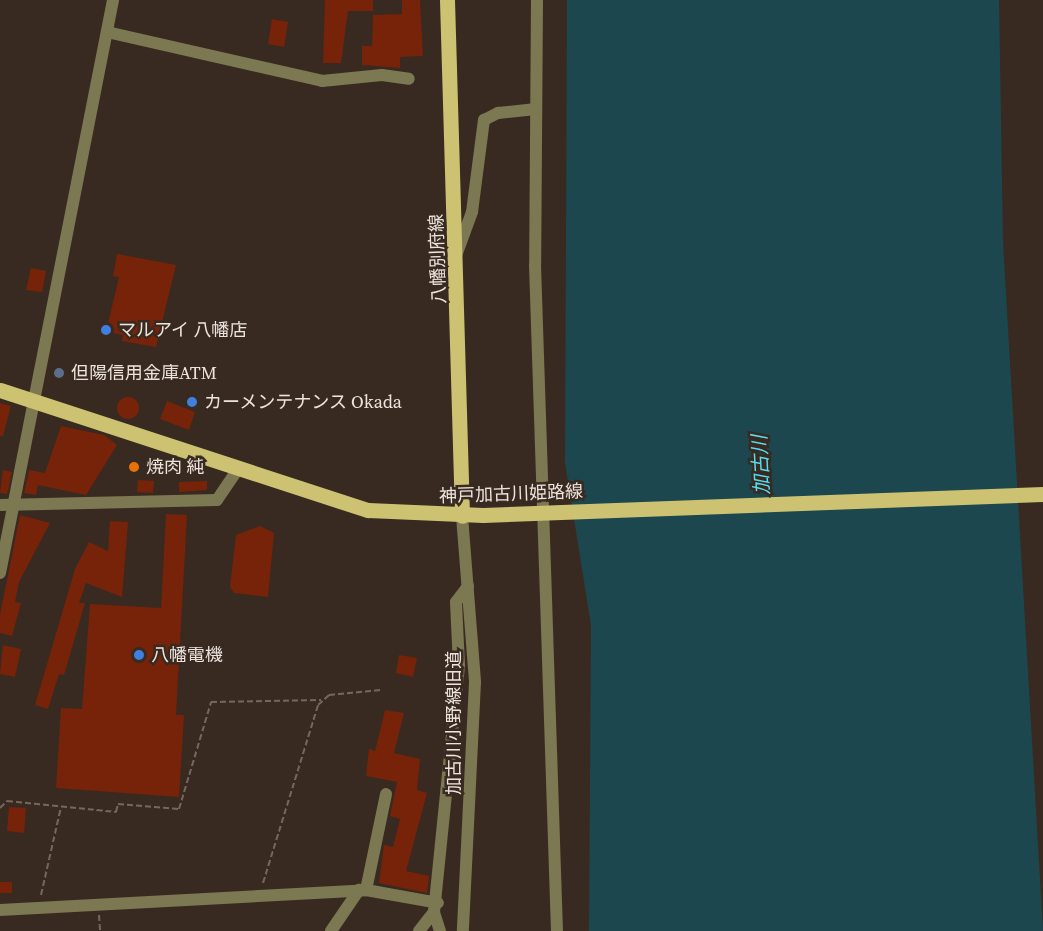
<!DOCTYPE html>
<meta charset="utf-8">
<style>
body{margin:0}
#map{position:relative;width:1043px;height:931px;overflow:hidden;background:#382a20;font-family:"Source Serif 4","Noto Sans JP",serif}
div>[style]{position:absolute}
.water>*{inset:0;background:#1c474f}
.building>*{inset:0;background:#762309}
.round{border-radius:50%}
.path>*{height:2px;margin-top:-1px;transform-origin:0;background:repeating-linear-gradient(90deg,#73675e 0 6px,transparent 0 9px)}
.minor>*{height:12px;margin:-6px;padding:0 6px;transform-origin:6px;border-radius:6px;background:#7c7852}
.major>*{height:15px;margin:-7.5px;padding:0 7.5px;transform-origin:7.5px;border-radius:7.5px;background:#ccc271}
.major-bridge>*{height:15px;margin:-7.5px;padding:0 7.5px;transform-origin:7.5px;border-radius:7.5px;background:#ccc271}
.dots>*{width:16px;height:16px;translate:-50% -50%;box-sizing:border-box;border:3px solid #382a20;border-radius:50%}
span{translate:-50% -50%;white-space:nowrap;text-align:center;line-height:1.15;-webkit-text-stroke:5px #382a20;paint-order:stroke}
.street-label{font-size:18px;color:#ece3dd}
.poi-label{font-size:18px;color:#ece3dd}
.left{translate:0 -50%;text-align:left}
.water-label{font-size:20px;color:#54def5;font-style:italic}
</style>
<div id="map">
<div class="water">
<i style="clip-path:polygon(567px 0,999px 0,1003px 242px,1043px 931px,589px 931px,591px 625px,565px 463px)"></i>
</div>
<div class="building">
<i style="clip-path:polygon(325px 0,373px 0,373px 11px,348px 11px,341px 63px,323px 63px)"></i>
<i style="clip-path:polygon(402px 0,420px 0,423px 56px,400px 57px,400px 68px,362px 65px,362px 46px,372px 46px,373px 15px,402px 14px)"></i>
<i style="clip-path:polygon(272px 19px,288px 22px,284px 47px,268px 44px)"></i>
<i style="clip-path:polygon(117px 254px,176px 265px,156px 347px,122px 341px,123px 335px,106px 332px,119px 277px,113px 276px)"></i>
<i style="clip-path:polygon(31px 268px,46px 271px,42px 292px,26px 290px)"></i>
<i class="round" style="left:117px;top:397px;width:22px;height:22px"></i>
<i style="clip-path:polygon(167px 401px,195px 412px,189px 430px,160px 419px)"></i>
<i style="clip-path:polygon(0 403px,11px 406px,3px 436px,0 436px)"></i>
<i style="clip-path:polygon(61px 426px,104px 435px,117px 445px,86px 495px,38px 485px,36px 495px,24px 493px,29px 470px,45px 473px)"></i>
<i style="clip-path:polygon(3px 470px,12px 472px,7px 494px,0 493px)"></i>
<i style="clip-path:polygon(138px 480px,154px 481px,153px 493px,137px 492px)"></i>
<i style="clip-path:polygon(207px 481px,207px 490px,179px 492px,179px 482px)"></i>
<i style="clip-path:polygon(166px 514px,187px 515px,176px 715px,184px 715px,179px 797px,56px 788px,61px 708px,82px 709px,90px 604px,161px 608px)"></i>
<i style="clip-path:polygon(20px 515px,50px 523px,19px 582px,15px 602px,21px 603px,12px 636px,0 633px,0 615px)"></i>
<i style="clip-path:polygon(110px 521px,128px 522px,122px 597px,86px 583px,79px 603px,85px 603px,64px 675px,59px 674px,48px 709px,35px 705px,75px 569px,89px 542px,108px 551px)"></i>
<i style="clip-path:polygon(260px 526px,274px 533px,268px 597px,234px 593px,230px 587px,236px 535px)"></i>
<i style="clip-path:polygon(3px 645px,21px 649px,15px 677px,0 674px)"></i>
<i style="clip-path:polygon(399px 655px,417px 658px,413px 677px,396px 673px)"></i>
<i style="clip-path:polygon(385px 710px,404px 713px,394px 753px,420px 759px,417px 790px,427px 793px,406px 871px,429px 876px,427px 893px,379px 883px,384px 845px,393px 847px,400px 819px,390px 816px,397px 782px,366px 776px,369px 749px,375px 751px)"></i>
<i style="clip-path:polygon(9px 807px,26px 808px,24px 833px,7px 831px)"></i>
<i style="clip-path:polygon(0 882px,12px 882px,12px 893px,0 893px)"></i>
</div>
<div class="path">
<i style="left:0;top:808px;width:10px;rotate:-45deg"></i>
<i style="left:7px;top:801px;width:110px;rotate:5.8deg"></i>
<i style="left:116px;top:812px;width:8px;rotate:-76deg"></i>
<i style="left:118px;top:804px;width:61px;rotate:4.7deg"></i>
<i style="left:179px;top:809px;width:112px;rotate:-73.3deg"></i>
<i style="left:211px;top:702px;width:110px;rotate:-1deg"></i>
<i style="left:263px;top:883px;width:186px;rotate:-72.8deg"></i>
<i style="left:318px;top:705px;width:15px;rotate:-42deg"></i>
<i style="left:329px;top:695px;width:52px;rotate:-5.5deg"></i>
<i style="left:41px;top:895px;width:90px;rotate:-77.2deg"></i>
<i style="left:99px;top:915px;width:16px;rotate:86deg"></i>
</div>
<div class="minor">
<i style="left:537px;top:0;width:265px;rotate:90.4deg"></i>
<i style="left:535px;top:265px;width:666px;rotate:88.11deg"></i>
<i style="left:107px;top:32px;width:221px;rotate:12.8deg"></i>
<i style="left:322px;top:81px;width:60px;rotate:-5.7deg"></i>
<i style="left:382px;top:75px;width:27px;rotate:8deg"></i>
<i style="left:457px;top:253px;width:44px;rotate:-69.9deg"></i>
<i style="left:472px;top:212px;width:93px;rotate:-82.6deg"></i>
<i style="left:484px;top:120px;width:16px;rotate:-27deg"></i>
<i style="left:498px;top:113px;width:36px;rotate:-6deg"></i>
<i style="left:0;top:505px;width:217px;rotate:-1.3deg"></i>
<i style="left:217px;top:500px;width:37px;rotate:-56deg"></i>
<i style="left:462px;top:516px;width:167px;rotate:85.5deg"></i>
<i style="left:475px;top:682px;width:249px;rotate:92.8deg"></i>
<i style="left:0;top:573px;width:584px;rotate:-78.84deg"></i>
<i style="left:366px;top:890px;width:98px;rotate:-78.2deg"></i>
<i style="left:0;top:910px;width:367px;rotate:-3.1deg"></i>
<i style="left:366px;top:890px;width:73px;rotate:10.2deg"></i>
<i style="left:331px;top:931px;width:50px;rotate:-55.7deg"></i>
<i style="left:419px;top:931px;width:24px;rotate:-52deg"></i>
<i style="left:440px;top:931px;width:20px;rotate:-108deg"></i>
<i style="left:434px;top:912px;width:247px;rotate:-84.2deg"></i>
<i style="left:459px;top:666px;width:64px;rotate:-92.7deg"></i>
<i style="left:456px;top:602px;width:20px;rotate:-53deg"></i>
</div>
<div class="major">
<i style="left:447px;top:0;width:516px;rotate:88.33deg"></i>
<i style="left:0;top:390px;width:387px;rotate:18.1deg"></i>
<i style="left:368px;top:510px;width:115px;rotate:2.5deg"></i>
</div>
<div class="major-bridge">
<i style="left:483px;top:515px;width:560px;rotate:-2.15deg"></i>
</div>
<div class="dots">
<i style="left:106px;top:330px;background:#3f7fe0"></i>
<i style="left:59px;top:373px;background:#5c6f8a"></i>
<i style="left:192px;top:402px;background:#3f7fe0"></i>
<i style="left:134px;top:467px;background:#e8710a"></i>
<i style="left:139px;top:655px;background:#3f7fe0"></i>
</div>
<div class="street-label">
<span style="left:438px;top:259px;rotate:-92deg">八幡別府線</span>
<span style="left:511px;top:494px;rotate:-2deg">神戸加古川姫路線</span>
<span style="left:454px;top:723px;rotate:-90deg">加古川小野線旧道</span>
</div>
<div class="poi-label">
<span class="left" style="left:118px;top:330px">マルアイ 八幡店</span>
<span class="left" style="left:71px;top:373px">但陽信用金庫ATM</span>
<span class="left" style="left:204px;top:402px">カーメンテナンス Okada</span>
<span class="left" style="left:146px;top:467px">焼肉 純</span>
<span class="left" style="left:151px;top:655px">八幡電機</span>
</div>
<div class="water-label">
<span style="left:761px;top:465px;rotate:-93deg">加古川</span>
</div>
</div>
